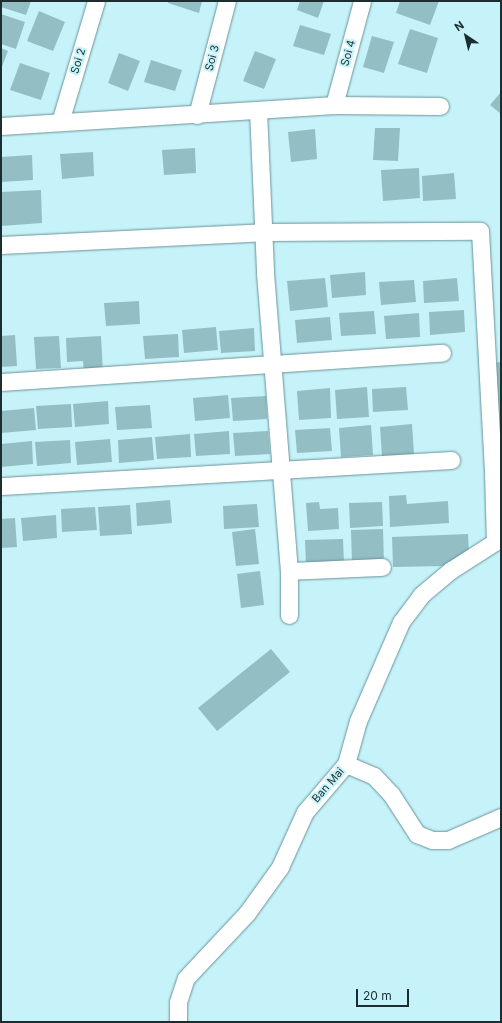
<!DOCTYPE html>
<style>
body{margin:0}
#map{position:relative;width:502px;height:1023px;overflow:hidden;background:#c6f3f9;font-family:Inter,sans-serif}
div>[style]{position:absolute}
.building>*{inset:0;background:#93bec4}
.roads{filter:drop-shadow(0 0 1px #699399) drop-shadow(0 0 1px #699399)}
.minor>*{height:17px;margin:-8.5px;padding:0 8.5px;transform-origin:8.5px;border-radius:8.5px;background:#fff}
span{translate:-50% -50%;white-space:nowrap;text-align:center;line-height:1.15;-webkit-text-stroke:4px #c6f3f9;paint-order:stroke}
.street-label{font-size:11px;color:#1c2d2f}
.frame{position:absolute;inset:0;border:2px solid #1c2d2f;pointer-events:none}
.north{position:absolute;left:446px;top:16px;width:40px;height:40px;-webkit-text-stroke:3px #c6f3f9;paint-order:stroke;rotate:325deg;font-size:11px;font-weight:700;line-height:16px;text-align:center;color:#1c2d2f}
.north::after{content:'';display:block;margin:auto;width:14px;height:18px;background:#1c2d2f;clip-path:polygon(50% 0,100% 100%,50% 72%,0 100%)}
.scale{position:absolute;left:356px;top:989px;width:53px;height:18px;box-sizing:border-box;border:2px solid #1c2d2f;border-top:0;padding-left:5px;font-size:12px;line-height:14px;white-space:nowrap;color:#1c2d2f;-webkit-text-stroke:3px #c6f3f9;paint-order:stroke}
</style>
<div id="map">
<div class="building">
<i style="clip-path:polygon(1px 1px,31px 1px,26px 15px,1px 7px)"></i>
<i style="clip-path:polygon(168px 1px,202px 1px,199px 13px,168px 3px)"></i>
<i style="clip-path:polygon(300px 1px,324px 1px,318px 18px,297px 10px)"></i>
<i style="clip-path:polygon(400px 1px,439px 1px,430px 25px,396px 13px)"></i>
<i style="clip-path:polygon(39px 11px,65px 22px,53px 51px,27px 41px)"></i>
<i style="clip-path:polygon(1px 14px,25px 22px,16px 49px,1px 44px)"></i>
<i style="clip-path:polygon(300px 25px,331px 34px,324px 55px,293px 46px)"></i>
<i style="clip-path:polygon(410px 29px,438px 38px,427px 73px,398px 64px)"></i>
<i style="clip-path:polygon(372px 36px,394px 42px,384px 73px,363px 67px)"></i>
<i style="clip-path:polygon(1px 48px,8px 51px,1px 69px)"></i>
<i style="clip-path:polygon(255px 51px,276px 59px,264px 89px,243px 81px)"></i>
<i style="clip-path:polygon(119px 53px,140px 61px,128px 91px,108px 83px)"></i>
<i style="clip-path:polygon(151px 60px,182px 70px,175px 91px,144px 82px)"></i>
<i style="clip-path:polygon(20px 63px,50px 73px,41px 100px,10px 90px)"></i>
<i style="clip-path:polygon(501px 92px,501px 114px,490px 105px)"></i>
<i style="clip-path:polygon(375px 128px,400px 128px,398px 161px,373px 160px)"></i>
<i style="clip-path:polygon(315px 129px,317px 159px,291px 162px,288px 132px)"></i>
<i style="clip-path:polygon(195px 148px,196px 173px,164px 175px,162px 150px)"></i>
<i style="clip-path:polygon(93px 152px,94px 176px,62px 179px,60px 154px)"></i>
<i style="clip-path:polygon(32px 155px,33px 180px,1px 182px,1px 157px)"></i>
<i style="clip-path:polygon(419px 168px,420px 198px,383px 201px,381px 170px)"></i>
<i style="clip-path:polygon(454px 173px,456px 199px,423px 201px,422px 176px)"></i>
<i style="clip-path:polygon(41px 190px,42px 223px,1px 226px,1px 192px)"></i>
<i style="clip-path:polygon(365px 272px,366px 295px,332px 298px,330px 275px)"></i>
<i style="clip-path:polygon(325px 278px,328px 307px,290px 311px,287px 281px)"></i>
<i style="clip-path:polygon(457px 278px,459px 301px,424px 303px,423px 281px)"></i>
<i style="clip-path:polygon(414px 280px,416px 302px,381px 305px,379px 282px)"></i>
<i style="clip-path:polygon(139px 301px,140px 324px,106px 326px,104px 303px)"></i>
<i style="clip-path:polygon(464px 310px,465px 332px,430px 335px,429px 312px)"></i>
<i style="clip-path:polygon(374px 311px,376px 334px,341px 336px,339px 313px)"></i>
<i style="clip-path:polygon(419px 313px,420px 337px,386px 339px,384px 316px)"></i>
<i style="clip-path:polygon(330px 317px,332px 340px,297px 343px,295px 320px)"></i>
<i style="clip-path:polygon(216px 327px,218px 350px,184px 353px,182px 330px)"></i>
<i style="clip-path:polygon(254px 328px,255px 351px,221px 353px,219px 331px)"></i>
<i style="clip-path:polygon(178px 334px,179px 357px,145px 359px,143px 336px)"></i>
<i style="clip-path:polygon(15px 335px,17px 366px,1px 367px,1px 336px)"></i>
<i style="clip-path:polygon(59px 336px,61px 368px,36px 369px,34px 337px)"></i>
<i style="clip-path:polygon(101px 336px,103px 373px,84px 373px,83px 361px,67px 362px,66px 338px)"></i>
<i style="clip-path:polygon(501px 362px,501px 438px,495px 438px,490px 363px)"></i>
<i style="clip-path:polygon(367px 387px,369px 417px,337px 419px,335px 390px)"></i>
<i style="clip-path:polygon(406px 387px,408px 410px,373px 412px,372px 389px)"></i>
<i style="clip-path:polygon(330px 388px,331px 418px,299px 420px,297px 391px)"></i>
<i style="clip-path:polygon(228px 395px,230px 418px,195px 421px,193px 398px)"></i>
<i style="clip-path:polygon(266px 396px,267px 419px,233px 421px,231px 398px)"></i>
<i style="clip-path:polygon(108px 401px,109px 424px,75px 427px,73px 404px)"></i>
<i style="clip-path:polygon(71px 404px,72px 427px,38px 429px,36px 406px)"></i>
<i style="clip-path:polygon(150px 405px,152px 428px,117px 430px,115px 407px)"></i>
<i style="clip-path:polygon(34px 408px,36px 430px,1px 433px,1px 411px)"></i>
<i style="clip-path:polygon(412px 424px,414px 454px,382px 456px,380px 427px)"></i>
<i style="clip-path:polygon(371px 425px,373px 455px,341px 457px,339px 428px)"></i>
<i style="clip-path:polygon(330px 428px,332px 451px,297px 453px,295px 430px)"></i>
<i style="clip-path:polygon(229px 431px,230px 454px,196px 456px,194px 434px)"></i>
<i style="clip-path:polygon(268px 431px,270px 454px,235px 456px,233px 433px)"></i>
<i style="clip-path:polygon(190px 434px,191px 457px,157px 459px,155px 437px)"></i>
<i style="clip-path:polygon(152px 437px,154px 460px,119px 463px,118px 440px)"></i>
<i style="clip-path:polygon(110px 439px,112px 462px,77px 465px,75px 442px)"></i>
<i style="clip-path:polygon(70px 440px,71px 463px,37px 466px,35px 442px)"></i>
<i style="clip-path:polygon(32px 441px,33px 464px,1px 467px,1px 444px)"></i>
<i style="clip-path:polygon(406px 495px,407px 504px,448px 501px,449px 523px,390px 527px,389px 496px)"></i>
<i style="clip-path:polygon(170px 500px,172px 523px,137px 526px,136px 503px)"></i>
<i style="clip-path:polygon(319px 502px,320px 509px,338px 508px,339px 529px,308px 531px,306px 503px)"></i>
<i style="clip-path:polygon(382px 502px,383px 526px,350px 528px,349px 503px)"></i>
<i style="clip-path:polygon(257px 504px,259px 527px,224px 529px,223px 506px)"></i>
<i style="clip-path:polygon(130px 505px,132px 534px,100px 536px,98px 507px)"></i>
<i style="clip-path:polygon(95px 507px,97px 530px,62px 532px,61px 509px)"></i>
<i style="clip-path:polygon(56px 515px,57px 538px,23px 541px,21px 518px)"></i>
<i style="clip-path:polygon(15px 518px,17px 547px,1px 548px,1px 519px)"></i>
<i style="clip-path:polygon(255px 529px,259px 564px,236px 566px,232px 532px)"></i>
<i style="clip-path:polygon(383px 529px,384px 563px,352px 564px,351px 530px)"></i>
<i style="clip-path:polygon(468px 534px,469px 554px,445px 566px,393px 567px,392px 537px)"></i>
<i style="clip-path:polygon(343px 539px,344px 563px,306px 565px,305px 540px)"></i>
<i style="clip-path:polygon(260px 571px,264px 605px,241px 608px,237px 574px)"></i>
<i style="clip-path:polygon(271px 649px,290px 672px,217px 731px,198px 708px)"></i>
</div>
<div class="roads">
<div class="minor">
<i style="left:334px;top:105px;width:108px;rotate:-74.9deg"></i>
<i style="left:258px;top:110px;width:163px;rotate:87.5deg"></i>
<i style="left:265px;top:273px;width:299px;rotate:85.4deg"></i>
<i style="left:289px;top:571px;width:44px;rotate:90deg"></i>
<i style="left:197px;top:115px;width:118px;rotate:-75.3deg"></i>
<i style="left:60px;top:122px;width:126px;rotate:-73.4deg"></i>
<i style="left:1px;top:126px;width:334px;rotate:-3.6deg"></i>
<i style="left:334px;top:105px;width:106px;rotate:0.5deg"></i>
<i style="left:1px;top:245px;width:262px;rotate:-2.8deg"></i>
<i style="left:263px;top:232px;width:217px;rotate:-0.3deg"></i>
<i style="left:480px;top:231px;width:241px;rotate:86.9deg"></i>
<i style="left:493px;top:472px;width:70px;rotate:88.4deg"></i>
<i style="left:1px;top:382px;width:442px;rotate:-3.8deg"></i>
<i style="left:1px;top:486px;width:451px;rotate:-3.3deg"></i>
<i style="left:289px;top:571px;width:93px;rotate:-2.5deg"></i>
<i style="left:346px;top:764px;width:30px;rotate:23deg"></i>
<i style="left:374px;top:776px;width:25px;rotate:47deg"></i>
<i style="left:391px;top:794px;width:48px;rotate:57deg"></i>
<i style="left:417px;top:834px;width:16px;rotate:22deg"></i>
<i style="left:432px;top:840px;width:16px"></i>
<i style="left:448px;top:840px;width:58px;rotate:-23.5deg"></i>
<i style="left:178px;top:1022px;width:20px;rotate:-90deg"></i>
<i style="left:178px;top:1002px;width:25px;rotate:-72deg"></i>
<i style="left:186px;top:978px;width:89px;rotate:-46.8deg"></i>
<i style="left:247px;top:913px;width:57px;rotate:-54.3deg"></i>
<i style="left:280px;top:867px;width:60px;rotate:-65.6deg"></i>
<i style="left:305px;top:812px;width:63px;rotate:-49.5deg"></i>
<i style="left:346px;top:764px;width:45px;rotate:-74.4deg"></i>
<i style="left:358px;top:721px;width:108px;rotate:-66.5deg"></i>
<i style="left:401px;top:622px;width:34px;rotate:-53deg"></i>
<i style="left:421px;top:595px;width:39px;rotate:-40deg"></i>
<i style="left:451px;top:570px;width:59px;rotate:-32.6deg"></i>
</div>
</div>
<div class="street-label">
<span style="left:348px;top:53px;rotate:-75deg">Soi 4</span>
<span style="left:212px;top:58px;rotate:-75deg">Soi 3</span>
<span style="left:78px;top:61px;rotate:-73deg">Soi 2</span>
<span style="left:328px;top:785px;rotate:-49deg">Ban Mai</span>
</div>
<div class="frame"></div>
<div class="north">N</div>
<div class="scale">20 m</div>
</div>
